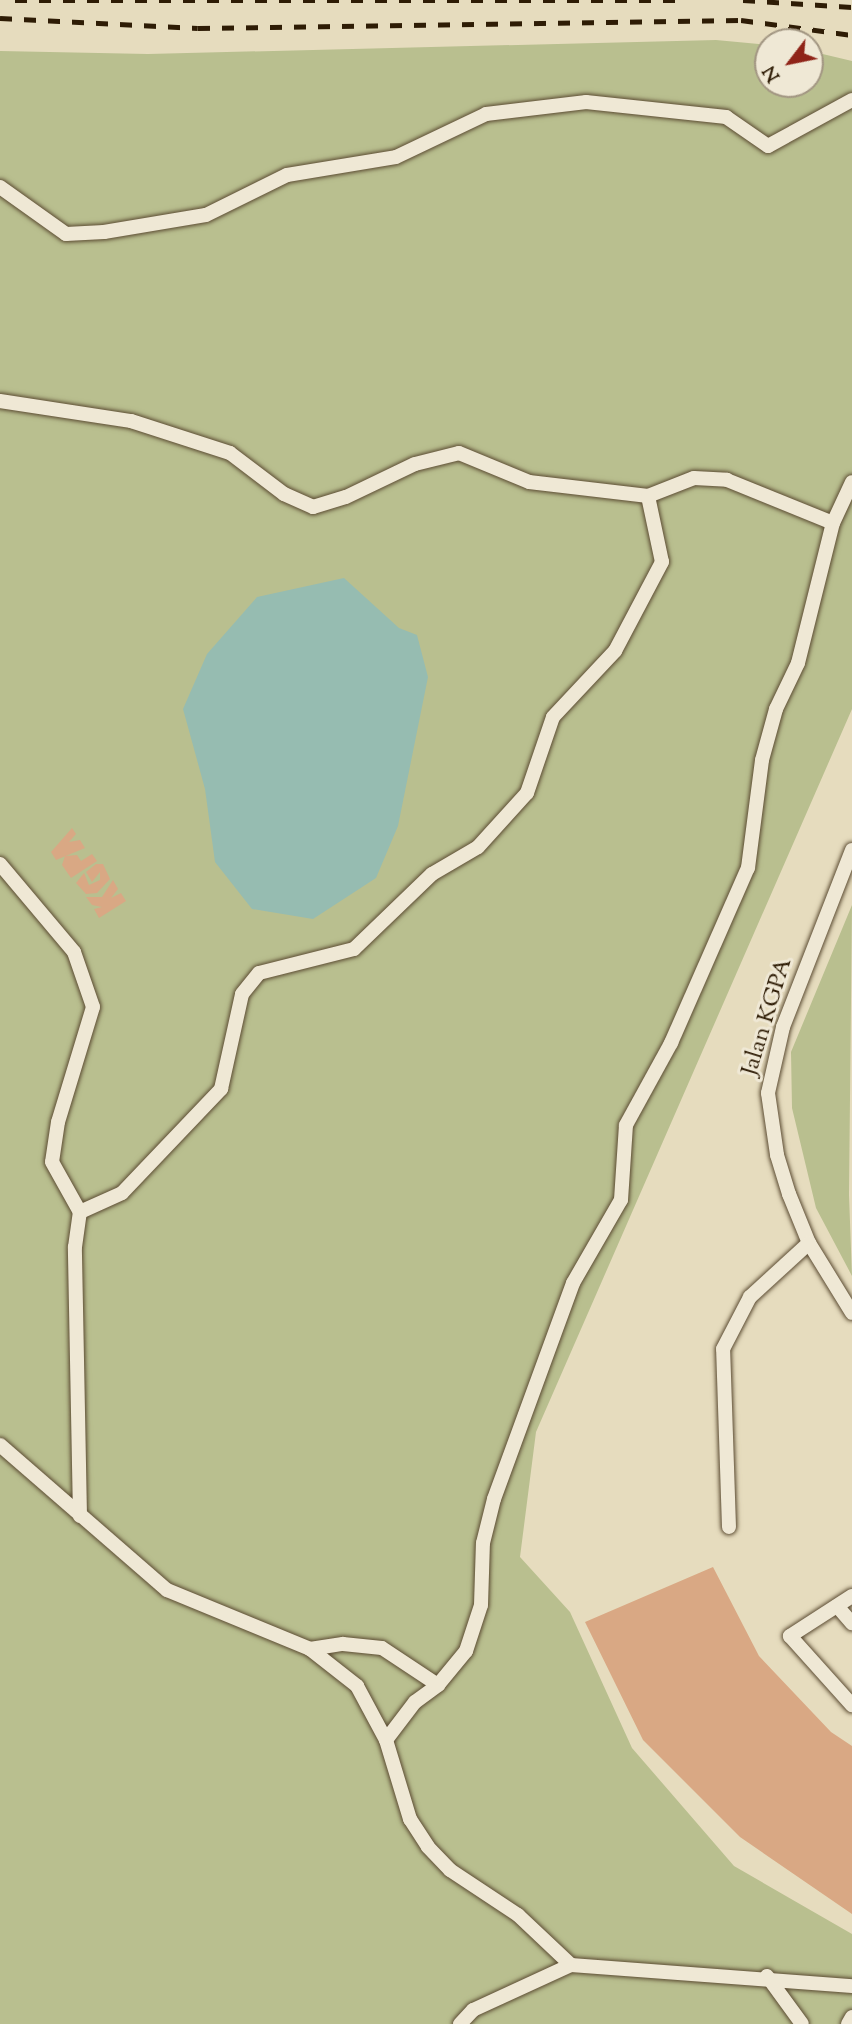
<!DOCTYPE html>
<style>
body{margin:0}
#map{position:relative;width:852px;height:2024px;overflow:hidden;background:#e6dcbe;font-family:"Sorts Mill Goudy",serif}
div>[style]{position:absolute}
.green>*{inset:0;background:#b9bf8f}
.water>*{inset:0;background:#96bcb1}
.building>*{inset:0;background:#d9a884}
.roads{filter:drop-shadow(0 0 2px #5c4c33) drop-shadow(0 0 2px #5c4c33)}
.lane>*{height:14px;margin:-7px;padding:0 7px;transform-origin:7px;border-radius:7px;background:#efe8d5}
.rail>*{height:5px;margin-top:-2.5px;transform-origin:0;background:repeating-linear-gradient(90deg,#2e1c05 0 12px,transparent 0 24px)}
span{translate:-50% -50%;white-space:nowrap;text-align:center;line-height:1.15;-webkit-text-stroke:6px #efe8d5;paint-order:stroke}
.street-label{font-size:24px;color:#2e1c05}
.north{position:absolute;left:754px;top:28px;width:70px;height:70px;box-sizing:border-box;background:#efe8d5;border:2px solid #a29682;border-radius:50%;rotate:238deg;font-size:19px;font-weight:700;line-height:28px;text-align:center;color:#2e1c05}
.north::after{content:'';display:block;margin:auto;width:24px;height:32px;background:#8f2418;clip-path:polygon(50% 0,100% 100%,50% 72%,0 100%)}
</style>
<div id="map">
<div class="green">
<i style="clip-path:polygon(716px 40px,768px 45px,768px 84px,810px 84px,810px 51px,852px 61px,852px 709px,536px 1432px,520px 1557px,570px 1612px,632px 1748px,734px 1866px,852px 1934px,852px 2024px,0 2024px,0 51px,148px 54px)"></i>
<i style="clip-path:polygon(852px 905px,849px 1195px,852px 1276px,816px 1208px,792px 1108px,791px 1052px)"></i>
</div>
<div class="water">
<i style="clip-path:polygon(344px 578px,399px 628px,417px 635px,428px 677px,398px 826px,376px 878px,313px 919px,252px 909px,215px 862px,205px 789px,183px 709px,207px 654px,257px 597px)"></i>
</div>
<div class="building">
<i style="clip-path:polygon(72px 828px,76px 834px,69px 842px,80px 840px,85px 848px,56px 860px,51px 852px)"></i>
<i style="clip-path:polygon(92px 854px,97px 861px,71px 878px,62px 865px,65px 856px,77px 855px,81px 861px)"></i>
<i style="clip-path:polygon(96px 864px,103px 864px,110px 879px,97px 893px,86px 894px,76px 883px,84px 873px,89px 885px,100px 880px,100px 872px,92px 882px,86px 872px)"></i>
<i style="clip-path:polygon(113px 880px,118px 889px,111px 898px,121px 893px,126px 901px,99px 918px,94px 909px,102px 907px,92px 905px,86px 897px,102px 897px)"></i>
<i style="clip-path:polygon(713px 1567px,759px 1656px,831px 1732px,852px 1746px,852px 1914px,740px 1837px,643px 1740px,585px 1622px)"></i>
</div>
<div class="roads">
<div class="lane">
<i style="left:0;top:187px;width:81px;rotate:35.5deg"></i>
<i style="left:66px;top:234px;width:38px;rotate:-3deg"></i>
<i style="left:104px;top:232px;width:103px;rotate:-9.5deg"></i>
<i style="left:206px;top:215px;width:90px;rotate:-26.3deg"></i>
<i style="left:287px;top:175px;width:110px;rotate:-9.4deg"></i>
<i style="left:396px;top:157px;width:100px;rotate:-25.5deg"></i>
<i style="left:486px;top:114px;width:101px;rotate:-6.8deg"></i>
<i style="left:586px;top:102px;width:141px;rotate:6.1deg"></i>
<i style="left:726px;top:117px;width:51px;rotate:34.6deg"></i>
<i style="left:768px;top:146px;width:96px;rotate:-28.7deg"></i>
<i style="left:0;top:401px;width:133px;rotate:8.7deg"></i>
<i style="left:131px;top:421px;width:104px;rotate:17.9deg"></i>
<i style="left:230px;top:453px;width:68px;rotate:37.2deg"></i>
<i style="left:284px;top:494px;width:32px;rotate:24deg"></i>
<i style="left:313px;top:507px;width:34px;rotate:-17deg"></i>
<i style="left:346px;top:497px;width:76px;rotate:-25.6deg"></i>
<i style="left:415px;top:464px;width:45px;rotate:-14deg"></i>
<i style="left:459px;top:453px;width:76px;rotate:22.5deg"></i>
<i style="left:529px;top:482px;width:120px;rotate:6.7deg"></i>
<i style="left:648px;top:496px;width:49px;rotate:-21.4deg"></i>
<i style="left:694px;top:478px;width:33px;rotate:3deg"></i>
<i style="left:727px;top:480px;width:114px;rotate:22.1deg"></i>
<i style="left:852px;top:850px;width:190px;rotate:111.3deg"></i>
<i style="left:783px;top:1027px;width:68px;rotate:102.8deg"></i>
<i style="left:768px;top:1093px;width:63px;rotate:81.7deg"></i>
<i style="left:777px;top:1155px;width:41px;rotate:72.9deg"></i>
<i style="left:789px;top:1194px;width:53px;rotate:67.8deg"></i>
<i style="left:809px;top:1243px;width:82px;rotate:58.4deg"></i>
<i style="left:0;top:864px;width:115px;rotate:49.9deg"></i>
<i style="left:74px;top:952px;width:58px;rotate:70.9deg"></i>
<i style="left:93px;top:1007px;width:120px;rotate:106.9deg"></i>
<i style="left:58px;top:1122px;width:40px;rotate:98.5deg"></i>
<i style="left:52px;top:1162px;width:57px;rotate:60.8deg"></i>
<i style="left:0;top:1445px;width:221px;rotate:41deg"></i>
<i style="left:167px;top:1590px;width:155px;rotate:22.4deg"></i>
<i style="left:310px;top:1649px;width:60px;rotate:38.2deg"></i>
<i style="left:357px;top:1686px;width:61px;rotate:61.8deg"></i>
<i style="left:386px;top:1740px;width:83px;rotate:73.1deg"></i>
<i style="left:410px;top:1819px;width:33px;rotate:57deg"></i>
<i style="left:428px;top:1847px;width:32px;rotate:46deg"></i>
<i style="left:450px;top:1870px;width:82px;rotate:33.5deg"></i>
<i style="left:518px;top:1915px;width:73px;rotate:43.3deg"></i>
<i style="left:80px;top:1516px;width:269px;rotate:-91.1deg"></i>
<i style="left:75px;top:1247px;width:35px;rotate:-82deg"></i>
<i style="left:80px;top:1212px;width:46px;rotate:-24.3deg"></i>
<i style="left:122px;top:1193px;width:144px;rotate:-46.4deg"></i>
<i style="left:221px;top:1089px;width:97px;rotate:-77.5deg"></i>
<i style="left:242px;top:994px;width:27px;rotate:-51deg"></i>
<i style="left:259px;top:973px;width:98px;rotate:-14.2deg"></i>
<i style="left:354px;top:949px;width:108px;rotate:-43.9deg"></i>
<i style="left:432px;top:874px;width:53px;rotate:-30.4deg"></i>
<i style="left:478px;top:847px;width:73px;rotate:-47.8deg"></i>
<i style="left:527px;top:793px;width:80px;rotate:-71.1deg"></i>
<i style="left:553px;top:717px;width:91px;rotate:-46.8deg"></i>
<i style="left:615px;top:651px;width:101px;rotate:-62.2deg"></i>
<i style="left:662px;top:562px;width:67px;rotate:-102deg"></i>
<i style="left:729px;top:1527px;width:178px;rotate:-91.9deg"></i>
<i style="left:723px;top:1349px;width:59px;rotate:-62.6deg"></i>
<i style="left:750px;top:1297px;width:80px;rotate:-42.5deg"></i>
<i style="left:852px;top:1596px;width:74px;rotate:147.2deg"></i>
<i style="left:790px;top:1636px;width:93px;rotate:48.1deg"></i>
<i style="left:837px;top:1606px;width:23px;rotate:49deg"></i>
<i style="left:310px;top:1649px;width:33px;rotate:-9deg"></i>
<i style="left:343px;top:1644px;width:39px;rotate:6deg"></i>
<i style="left:382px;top:1648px;width:67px;rotate:33.5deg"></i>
<i style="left:386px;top:1740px;width:48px;rotate:-52.7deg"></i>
<i style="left:415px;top:1702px;width:29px;rotate:-36deg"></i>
<i style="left:438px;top:1685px;width:44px;rotate:-50.5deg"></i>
<i style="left:466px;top:1651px;width:48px;rotate:-71.9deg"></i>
<i style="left:481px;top:1605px;width:62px;rotate:-88.2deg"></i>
<i style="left:483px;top:1543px;width:45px;rotate:-76deg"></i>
<i style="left:494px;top:1499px;width:230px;rotate:-69.9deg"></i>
<i style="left:573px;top:1283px;width:96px;rotate:-60deg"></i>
<i style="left:621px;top:1200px;width:75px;rotate:-86.2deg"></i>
<i style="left:626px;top:1125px;width:94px;rotate:-61.2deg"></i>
<i style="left:671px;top:1043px;width:191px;rotate:-66.3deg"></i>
<i style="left:748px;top:868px;width:109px;rotate:-82.6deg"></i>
<i style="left:762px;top:760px;width:53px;rotate:-74.6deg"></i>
<i style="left:776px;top:709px;width:51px;rotate:-64.4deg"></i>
<i style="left:798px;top:663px;width:144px;rotate:-76deg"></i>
<i style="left:833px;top:523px;width:45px;rotate:-65.1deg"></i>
<i style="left:767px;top:1976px;width:59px;rotate:53.9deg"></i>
<i style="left:460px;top:2024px;width:19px;rotate:-47deg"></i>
<i style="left:473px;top:2010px;width:108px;rotate:-24.7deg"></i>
<i style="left:571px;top:1965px;width:282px;rotate:4.3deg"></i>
<i style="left:848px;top:2024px;width:8px;rotate:-60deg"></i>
</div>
</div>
<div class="rail">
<i style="left:15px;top:0;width:660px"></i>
<i style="left:743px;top:0;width:109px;rotate:3.7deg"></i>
<i style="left:0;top:18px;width:198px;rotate:2.9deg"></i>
<i style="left:198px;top:28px;width:543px;rotate:-0.84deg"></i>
<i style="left:741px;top:20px;width:112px;rotate:7.7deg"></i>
</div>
<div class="street-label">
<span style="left:768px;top:1017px;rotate:-73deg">Jalan KGPA</span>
</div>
<div class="north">N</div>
</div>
